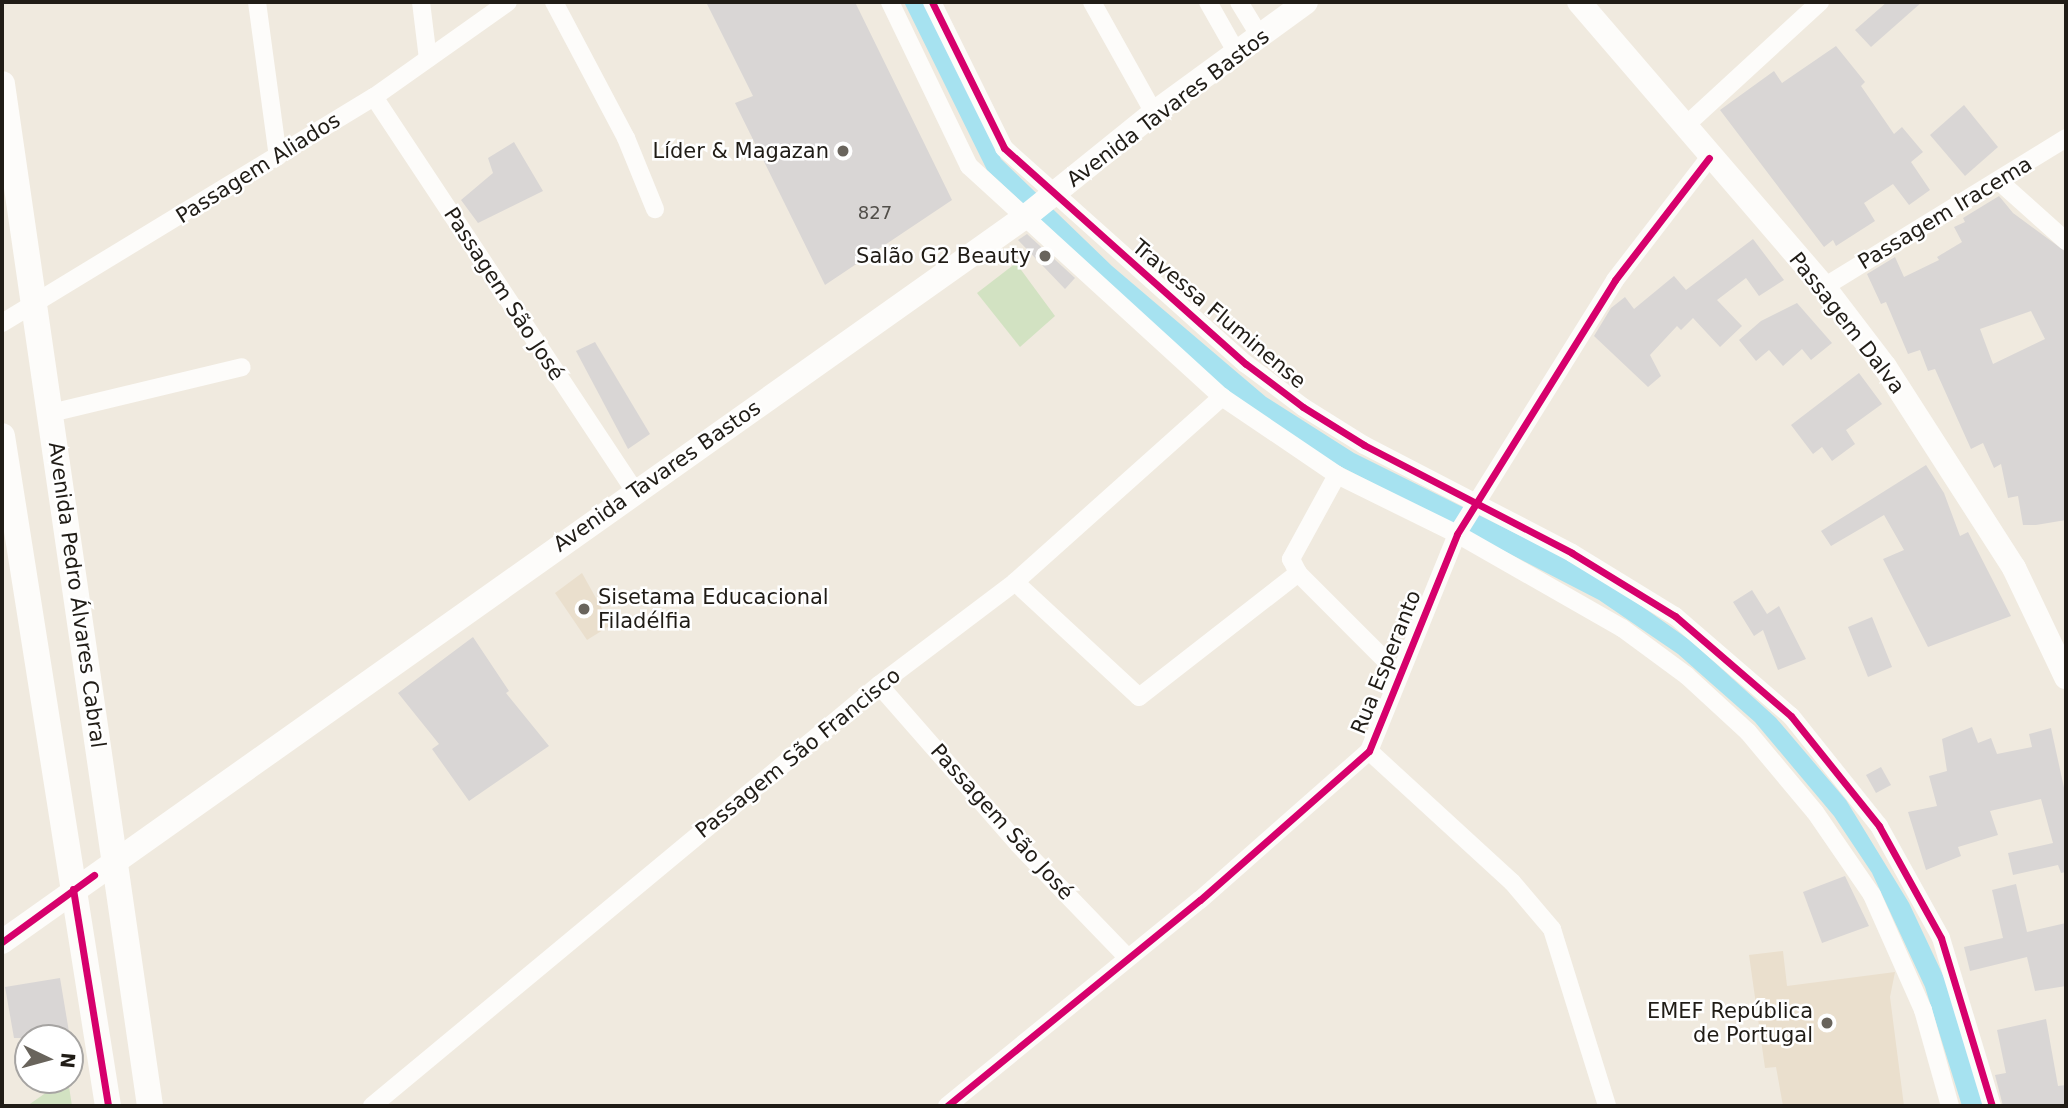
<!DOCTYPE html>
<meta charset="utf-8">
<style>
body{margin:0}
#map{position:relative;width:2068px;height:1108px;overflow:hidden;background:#f0eadf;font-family:"DejaVu Sans",sans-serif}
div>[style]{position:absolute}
.built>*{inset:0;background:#eadfcd}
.green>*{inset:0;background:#d2e2c2}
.water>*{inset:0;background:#a6e2f0}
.building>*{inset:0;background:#d9d6d5}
.street>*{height:18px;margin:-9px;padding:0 9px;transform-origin:9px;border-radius:9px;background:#fdfcfa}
.secondary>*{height:24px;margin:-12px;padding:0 12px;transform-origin:12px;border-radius:12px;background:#fdfcfa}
.primary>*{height:26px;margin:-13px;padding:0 13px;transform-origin:13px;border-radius:13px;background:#fdfcfa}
.cycleway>*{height:7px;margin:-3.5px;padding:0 3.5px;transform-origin:3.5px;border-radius:3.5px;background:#d6006c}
.dots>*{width:19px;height:19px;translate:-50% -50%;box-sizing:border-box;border:4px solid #fff;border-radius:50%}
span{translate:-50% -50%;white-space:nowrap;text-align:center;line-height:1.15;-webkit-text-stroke:5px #fff;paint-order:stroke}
.number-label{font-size:18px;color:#514e49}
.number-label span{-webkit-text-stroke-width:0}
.street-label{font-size:21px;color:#201c16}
.poi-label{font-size:21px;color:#201c16}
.right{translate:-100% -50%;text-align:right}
.left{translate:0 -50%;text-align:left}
.frame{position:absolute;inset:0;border:4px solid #201c16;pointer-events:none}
.north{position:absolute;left:14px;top:1024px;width:70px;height:70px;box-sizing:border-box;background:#fff;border:2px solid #a6a4a2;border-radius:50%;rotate:95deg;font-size:19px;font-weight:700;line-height:28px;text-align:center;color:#201c16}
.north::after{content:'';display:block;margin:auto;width:24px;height:32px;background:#69645c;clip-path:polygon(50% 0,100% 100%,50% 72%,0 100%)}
</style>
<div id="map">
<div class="built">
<i style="clip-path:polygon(582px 573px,611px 625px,587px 640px,555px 593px)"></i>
<i style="clip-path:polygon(1783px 951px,1787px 986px,1895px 972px,1890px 997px,1904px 1106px,1783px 1106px,1776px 1067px,1765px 1068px,1749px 955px)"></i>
</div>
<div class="green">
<i style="clip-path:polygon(1016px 263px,1055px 316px,1020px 347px,977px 293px)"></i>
<i style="clip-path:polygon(64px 1080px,68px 1080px,72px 1106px,27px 1106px)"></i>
</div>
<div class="water">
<i style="clip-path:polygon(904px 2px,925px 2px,1001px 159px,1112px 266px,1266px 397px,1354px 453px,1555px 553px,1623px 593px,1691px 641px,1776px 718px,1846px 800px,1909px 903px,1949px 988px,1984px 1106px,1962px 1106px,1925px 987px,1872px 873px,1834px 816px,1755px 722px,1678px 654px,1599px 600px,1326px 459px,1231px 396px,987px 170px)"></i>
</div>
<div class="building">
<i style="clip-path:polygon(706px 2px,855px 2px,952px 200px,825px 285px,735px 103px,753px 96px)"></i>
<i style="clip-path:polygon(1887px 2px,1922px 2px,1871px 47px,1855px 30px)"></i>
<i style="clip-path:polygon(1836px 46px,1865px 82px,1861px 86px,1894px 134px,1902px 127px,1923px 152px,1911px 162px,1930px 190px,1909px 205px,1893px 184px,1864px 203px,1875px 221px,1836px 246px,1833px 240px,1824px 247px,1720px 110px,1774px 71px,1782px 83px)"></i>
<i style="clip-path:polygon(1964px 105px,1998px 147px,1965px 176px,1930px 135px)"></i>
<i style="clip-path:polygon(514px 142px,543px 191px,478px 223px,461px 200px,493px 173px,488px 158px)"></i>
<i style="clip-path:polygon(evenodd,1999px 196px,2013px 213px,2066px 252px,2066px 520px,2036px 525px,2023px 525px,2018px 496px,2008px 498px,2001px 464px,1994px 468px,1983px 443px,1971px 449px,1935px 369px,1928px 371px,1920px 350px,1908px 354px,1886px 302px,1881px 304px,1867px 274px,1895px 257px,1904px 277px,1939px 260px,1937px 257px,1962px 242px,1954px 227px,1965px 222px,1963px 218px,1999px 196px,2031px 311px,2045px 339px,1993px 364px,1980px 329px,2031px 311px)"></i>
<i style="clip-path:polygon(1027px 234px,1075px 278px,1065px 289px,1018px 240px)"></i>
<i style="clip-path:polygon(1753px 239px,1784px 280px,1759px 296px,1746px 278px,1717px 300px,1742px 326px,1720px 347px,1693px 318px,1681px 330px,1677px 326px,1650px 355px,1661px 376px,1648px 387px,1594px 336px,1611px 308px,1625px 297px,1634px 309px,1674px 276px,1686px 290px)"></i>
<i style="clip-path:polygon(1797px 303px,1832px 343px,1811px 360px,1802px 349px,1783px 366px,1769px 350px,1756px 361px,1739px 340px,1761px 321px)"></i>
<i style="clip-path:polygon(595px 342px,650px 434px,628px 449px,576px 351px)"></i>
<i style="clip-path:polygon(1859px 373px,1882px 404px,1846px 430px,1855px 444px,1832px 461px,1822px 447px,1813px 454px,1791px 425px)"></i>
<i style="clip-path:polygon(1926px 465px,1944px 493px,1960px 536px,1968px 532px,2011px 616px,1928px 647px,1883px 559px,1904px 550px,1884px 515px,1831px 546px,1821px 531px)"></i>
<i style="clip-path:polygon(1752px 590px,1767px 614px,1779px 606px,1806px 659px,1778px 670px,1763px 630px,1754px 636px,1733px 602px)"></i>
<i style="clip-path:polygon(1872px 617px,1892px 667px,1868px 677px,1848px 627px)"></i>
<i style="clip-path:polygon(473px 637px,509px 691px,506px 693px,549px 746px,469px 801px,432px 749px,439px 744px,398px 693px)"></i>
<i style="clip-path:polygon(1972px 727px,1978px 743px,1991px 738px,1997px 754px,2032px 747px,2029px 734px,2051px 728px,2066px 797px,2066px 872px,2061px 873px,2058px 865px,2013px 875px,2008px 853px,2053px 843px,2041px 799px,1990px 811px,1998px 835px,1958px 847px,1961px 856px,1926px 870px,1908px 812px,1937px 806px,1929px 776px,1947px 771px,1942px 739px)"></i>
<i style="clip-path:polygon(1881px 767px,1891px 785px,1876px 793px,1866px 775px)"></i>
<i style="clip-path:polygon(1845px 876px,1869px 926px,1822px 943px,1803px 892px)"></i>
<i style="clip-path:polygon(2016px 884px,2027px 932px,2066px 923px,2066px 986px,2035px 991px,2027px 957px,1970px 971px,1964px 947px,2003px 938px,1992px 890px)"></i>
<i style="clip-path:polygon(60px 978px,70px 1038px,14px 1038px,5px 987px)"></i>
<i style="clip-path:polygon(2046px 1019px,2058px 1086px,2066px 1085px,2066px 1106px,2003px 1106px,1995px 1075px,2006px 1073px,1997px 1030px)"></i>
</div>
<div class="street">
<i style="left:257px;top:2px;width:156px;rotate:82.3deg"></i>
<i style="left:421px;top:2px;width:57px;rotate:83deg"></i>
<i style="left:554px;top:2px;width:154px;rotate:62.1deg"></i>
<i style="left:626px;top:138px;width:77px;rotate:67.8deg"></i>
<i style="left:890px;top:2px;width:182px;rotate:64.3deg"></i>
<i style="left:969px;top:166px;width:343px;rotate:42.4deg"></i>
<i style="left:1222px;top:397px;width:139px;rotate:34.1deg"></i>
<i style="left:1337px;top:475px;width:134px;rotate:26.2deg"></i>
<i style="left:1457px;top:534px;width:190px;rotate:29.7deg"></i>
<i style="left:1622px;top:628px;width:81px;rotate:36.4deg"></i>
<i style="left:1687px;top:676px;width:83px;rotate:42.6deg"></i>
<i style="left:1748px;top:732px;width:104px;rotate:50.1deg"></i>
<i style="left:1815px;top:812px;width:101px;rotate:55.5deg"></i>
<i style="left:1872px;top:895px;width:126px;rotate:66.1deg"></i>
<i style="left:1923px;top:1010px;width:100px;rotate:74.3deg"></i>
<i style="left:932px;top:2px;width:163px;rotate:63.7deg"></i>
<i style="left:1004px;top:148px;width:324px;rotate:41.8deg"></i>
<i style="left:1246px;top:364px;width:71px;rotate:37deg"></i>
<i style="left:1303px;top:407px;width:72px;rotate:31.9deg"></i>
<i style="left:1364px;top:445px;width:234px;rotate:27.4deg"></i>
<i style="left:1572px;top:553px;width:121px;rotate:31.5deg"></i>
<i style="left:1675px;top:616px;width:153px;rotate:40.8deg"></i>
<i style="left:1791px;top:716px;width:141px;rotate:51.3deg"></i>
<i style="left:1879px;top:826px;width:128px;rotate:61deg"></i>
<i style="left:1941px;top:938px;width:176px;rotate:73.1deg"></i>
<i style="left:1092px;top:2px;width:127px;rotate:60.8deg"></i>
<i style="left:1208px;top:2px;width:61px;rotate:60.5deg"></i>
<i style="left:1239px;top:2px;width:42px;rotate:58.6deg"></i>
<i style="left:374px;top:97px;width:473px;rotate:56.5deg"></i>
<i style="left:1684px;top:127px;width:185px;rotate:-42.6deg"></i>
<i style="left:2000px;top:182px;width:89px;rotate:41.8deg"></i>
<i style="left:1824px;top:287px;width:284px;rotate:-31.6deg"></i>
<i style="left:2px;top:323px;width:435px;rotate:-31.3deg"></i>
<i style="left:374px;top:97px;width:164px;rotate:-35.3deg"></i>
<i style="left:51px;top:413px;width:196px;rotate:-13.5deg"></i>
<i style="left:1337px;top:475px;width:96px;rotate:118.7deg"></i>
<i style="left:1291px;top:559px;width:16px;rotate:63deg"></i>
<i style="left:1298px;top:573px;width:143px;rotate:45deg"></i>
<i style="left:1015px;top:582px;width:169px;rotate:42.8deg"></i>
<i style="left:1139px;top:697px;width:202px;rotate:-37.9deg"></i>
<i style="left:879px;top:685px;width:211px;rotate:48.8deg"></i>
<i style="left:1018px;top:844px;width:157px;rotate:46deg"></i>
<i style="left:1369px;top:751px;width:194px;rotate:42.5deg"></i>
<i style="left:1512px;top:882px;width:62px;rotate:49.6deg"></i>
<i style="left:1552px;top:929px;width:185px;rotate:72.7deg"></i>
<i style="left:372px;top:1106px;width:659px;rotate:-39.71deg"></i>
<i style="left:879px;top:685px;width:171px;rotate:-37.1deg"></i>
<i style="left:1015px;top:582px;width:278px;rotate:-41.8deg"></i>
<i style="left:947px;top:1106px;width:326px;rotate:-39.2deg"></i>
<i style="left:1200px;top:900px;width:225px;rotate:-41.4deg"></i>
<i style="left:1369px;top:751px;width:234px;rotate:-67.9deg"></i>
<i style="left:1457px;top:534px;width:299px;rotate:-58.1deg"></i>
<i style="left:1615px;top:280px;width:154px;rotate:-52.4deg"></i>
</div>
<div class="secondary">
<i style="left:1579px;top:2px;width:376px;rotate:49.3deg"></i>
<i style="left:1824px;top:287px;width:101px;rotate:52.7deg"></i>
<i style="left:1885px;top:367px;width:239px;rotate:57.3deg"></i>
<i style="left:2014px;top:568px;width:121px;rotate:64.5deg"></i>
<i style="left:2px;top:942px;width:1254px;rotate:-35.33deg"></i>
<i style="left:1025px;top:217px;width:166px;rotate:-38.9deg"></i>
<i style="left:1154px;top:113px;width:188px;rotate:-36.1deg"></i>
</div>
<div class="primary">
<i style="left:2px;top:84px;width:1033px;rotate:81.76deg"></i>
<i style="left:2px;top:436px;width:678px;rotate:81.01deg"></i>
</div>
<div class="cycleway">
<i style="left:932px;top:2px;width:163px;rotate:63.7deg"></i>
<i style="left:1004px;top:148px;width:324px;rotate:41.8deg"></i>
<i style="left:1246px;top:364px;width:71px;rotate:37deg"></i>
<i style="left:1303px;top:407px;width:72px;rotate:31.9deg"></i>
<i style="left:1364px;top:445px;width:234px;rotate:27.4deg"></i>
<i style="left:1572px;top:553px;width:121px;rotate:31.5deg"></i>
<i style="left:1675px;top:616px;width:153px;rotate:40.8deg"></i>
<i style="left:1791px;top:716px;width:141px;rotate:51.3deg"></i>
<i style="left:1879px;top:826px;width:128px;rotate:61deg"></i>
<i style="left:1941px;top:938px;width:176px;rotate:73.1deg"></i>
<i style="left:73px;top:889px;width:220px;rotate:80.8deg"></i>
<i style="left:2px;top:942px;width:114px;rotate:-36.1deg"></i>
<i style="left:947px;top:1106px;width:326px;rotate:-39.2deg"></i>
<i style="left:1200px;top:900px;width:225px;rotate:-41.4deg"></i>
<i style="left:1369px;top:751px;width:234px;rotate:-67.9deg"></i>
<i style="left:1457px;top:534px;width:299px;rotate:-58.1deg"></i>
<i style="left:1615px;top:280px;width:154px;rotate:-52.4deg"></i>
</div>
<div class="dots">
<i style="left:843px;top:151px;background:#69645c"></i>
<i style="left:1045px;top:256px;background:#69645c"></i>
<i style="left:584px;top:609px;background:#69645c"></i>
<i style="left:1827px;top:1023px;background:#69645c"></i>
</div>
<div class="number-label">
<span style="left:875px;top:213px">827</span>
</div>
<div class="street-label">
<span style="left:1168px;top:108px;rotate:-37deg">Avenida Tavares Bastos</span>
<span style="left:258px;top:168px;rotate:-32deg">Passagem Aliados</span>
<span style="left:1945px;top:213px;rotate:-31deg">Passagem Iracema</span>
<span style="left:504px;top:294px;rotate:57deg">Passagem São José</span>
<span style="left:1219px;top:314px;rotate:40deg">Travessa Fluminense</span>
<span style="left:1847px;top:323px;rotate:52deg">Passagem Dalva</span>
<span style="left:657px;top:476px;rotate:-35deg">Avenida Tavares Bastos</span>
<span style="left:77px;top:595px;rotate:82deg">Avenida Pedro Álvares Cabral</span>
<span style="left:1386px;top:662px;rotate:-68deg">Rua Esperanto</span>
<span style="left:798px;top:753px;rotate:-39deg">Passagem São Francisco</span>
<span style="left:1002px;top:822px;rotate:48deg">Passagem São José</span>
</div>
<div class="poi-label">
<span class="right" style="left:829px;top:151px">Líder &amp; Magazan</span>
<span class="right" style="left:1031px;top:256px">Salão G2 Beauty</span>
<span class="left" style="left:598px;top:609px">Sisetama Educacional<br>Filadélfia</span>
<span class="right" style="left:1813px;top:1023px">EMEF República<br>de Portugal</span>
</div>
<div class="frame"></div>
<div class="north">N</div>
</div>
